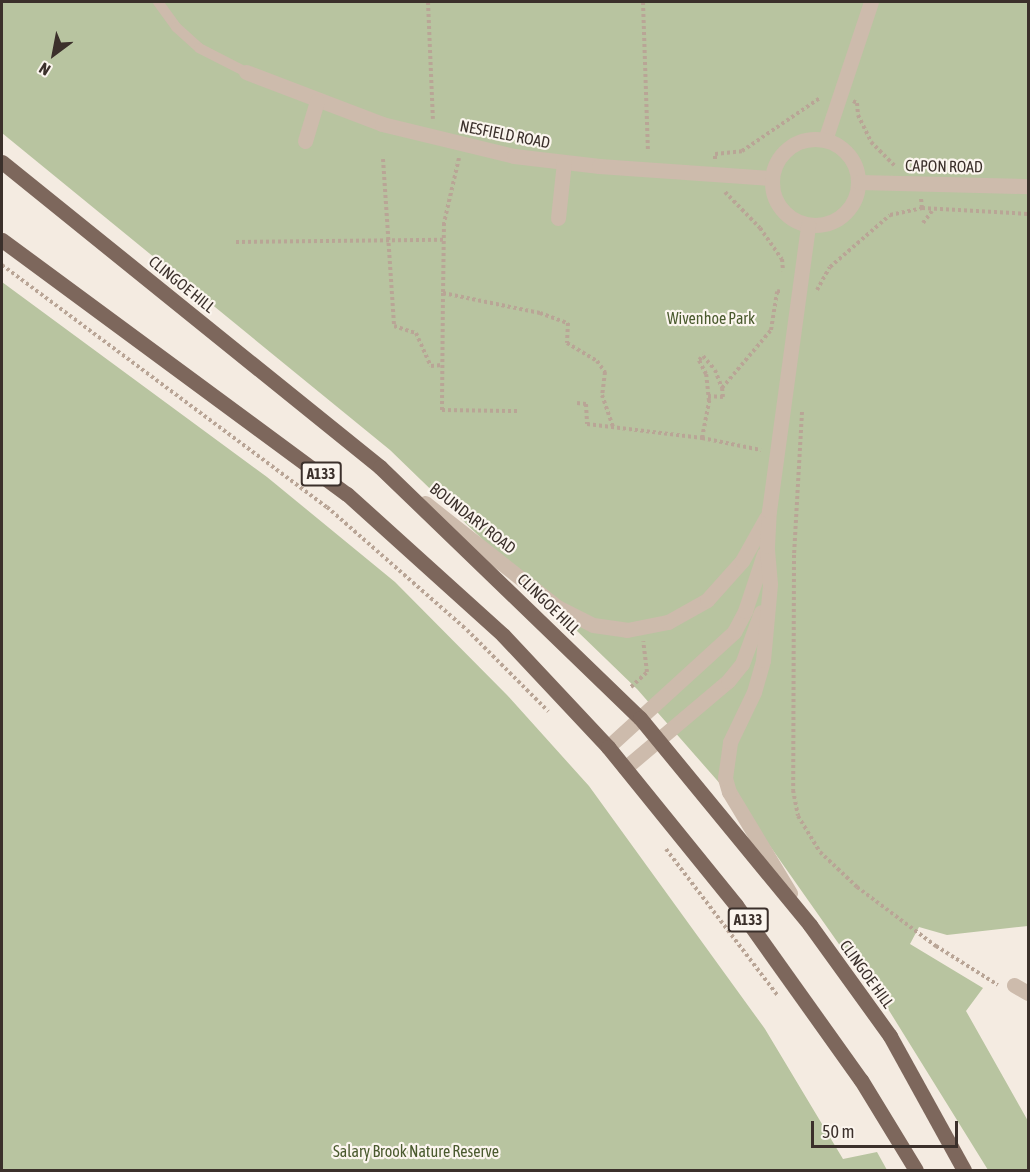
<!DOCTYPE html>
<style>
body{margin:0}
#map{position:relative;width:1030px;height:1172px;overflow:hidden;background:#f4ebe1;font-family:"Asap Condensed",sans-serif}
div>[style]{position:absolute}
.green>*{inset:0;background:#b8c4a0}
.path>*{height:4px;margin-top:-2px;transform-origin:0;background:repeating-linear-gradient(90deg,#b9a596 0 3px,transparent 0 6px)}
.lane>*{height:10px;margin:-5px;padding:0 5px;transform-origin:5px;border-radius:5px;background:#cdbbac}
.street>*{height:15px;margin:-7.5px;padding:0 7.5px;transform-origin:7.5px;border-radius:7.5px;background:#cdbbac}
.street>.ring{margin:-7.5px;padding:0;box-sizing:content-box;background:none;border:15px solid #cdbbac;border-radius:50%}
.primary>*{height:15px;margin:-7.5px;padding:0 7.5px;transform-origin:7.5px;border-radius:7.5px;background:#7d675c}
span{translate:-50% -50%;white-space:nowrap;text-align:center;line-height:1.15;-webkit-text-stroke:4.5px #fbf5ee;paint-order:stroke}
.shield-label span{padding:2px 4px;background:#fbf5ee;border:2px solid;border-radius:4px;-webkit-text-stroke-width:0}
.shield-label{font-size:15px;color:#3b302b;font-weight:700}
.street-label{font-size:16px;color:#3b302b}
.park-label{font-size:16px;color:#4a5a2e}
.frame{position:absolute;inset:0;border:3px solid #3b302b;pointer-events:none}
.north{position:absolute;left:24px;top:24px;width:60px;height:60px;-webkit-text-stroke:4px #fbf5ee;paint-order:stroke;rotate:212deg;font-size:16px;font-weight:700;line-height:24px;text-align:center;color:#3b302b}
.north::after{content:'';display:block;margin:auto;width:21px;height:27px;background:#3b302b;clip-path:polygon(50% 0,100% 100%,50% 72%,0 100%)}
.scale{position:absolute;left:811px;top:1121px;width:147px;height:27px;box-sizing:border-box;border:3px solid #3b302b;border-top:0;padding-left:8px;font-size:18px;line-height:21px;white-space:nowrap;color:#3b302b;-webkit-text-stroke:4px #fbf5ee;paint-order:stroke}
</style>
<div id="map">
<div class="green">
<i style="clip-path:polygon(2px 2px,1028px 2px,1028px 926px,947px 935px,919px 927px,910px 944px,983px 988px,966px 1011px,1028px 1121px,1028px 1170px,988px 1170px,867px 975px,841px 947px,751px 819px,637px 689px,390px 450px,2px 133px)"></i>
<i style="clip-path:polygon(2px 282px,267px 477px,395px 582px,507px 695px,589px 786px,765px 1029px,843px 1159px,877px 1152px,887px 1170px,2px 1170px)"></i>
</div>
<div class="path">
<i style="left:428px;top:2px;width:117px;rotate:87.6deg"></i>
<i style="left:643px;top:2px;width:150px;rotate:88.1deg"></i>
<i style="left:853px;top:101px;width:4px;rotate:27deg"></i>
<i style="left:857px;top:103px;width:12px;rotate:85deg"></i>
<i style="left:858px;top:115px;width:30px;rotate:64deg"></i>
<i style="left:871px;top:142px;width:33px;rotate:45deg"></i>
<i style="left:459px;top:158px;width:67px;rotate:103deg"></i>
<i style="left:444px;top:223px;width:70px;rotate:90.8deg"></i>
<i style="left:443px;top:293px;width:99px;rotate:11.7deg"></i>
<i style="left:540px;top:313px;width:30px;rotate:20deg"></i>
<i style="left:568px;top:323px;width:20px;rotate:93deg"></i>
<i style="left:567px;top:343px;width:35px;rotate:31deg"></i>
<i style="left:597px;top:361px;width:14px;rotate:54deg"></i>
<i style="left:605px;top:372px;width:23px;rotate:97deg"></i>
<i style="left:602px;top:395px;width:34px;rotate:71deg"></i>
<i style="left:383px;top:159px;width:167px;rotate:86.2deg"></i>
<i style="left:394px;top:326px;width:23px;rotate:18deg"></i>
<i style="left:416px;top:333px;width:36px;rotate:66deg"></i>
<i style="left:431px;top:366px;width:11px;rotate:-5deg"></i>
<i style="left:715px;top:159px;width:5px;rotate:-90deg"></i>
<i style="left:715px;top:154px;width:27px;rotate:-6deg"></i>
<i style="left:742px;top:151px;width:94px;rotate:-34.2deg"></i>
<i style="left:725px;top:192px;width:50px;rotate:45.8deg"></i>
<i style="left:760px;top:228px;width:38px;rotate:55deg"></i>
<i style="left:782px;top:259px;width:12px;rotate:85deg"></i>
<i style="left:922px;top:208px;width:106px;rotate:3.2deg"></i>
<i style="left:923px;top:223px;width:15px;rotate:-53deg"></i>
<i style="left:236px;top:242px;width:208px;rotate:-0.6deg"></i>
<i style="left:2px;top:265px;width:405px;rotate:36.7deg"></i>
<i style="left:327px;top:507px;width:186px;rotate:41.3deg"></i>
<i style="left:467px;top:630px;width:115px;rotate:45deg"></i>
<i style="left:817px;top:290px;width:26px;rotate:-61deg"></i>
<i style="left:830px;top:267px;width:79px;rotate:-40.9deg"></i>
<i style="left:890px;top:215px;width:33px;rotate:-12deg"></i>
<i style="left:922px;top:208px;width:10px;rotate:-96deg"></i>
<i style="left:443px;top:293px;width:117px;rotate:90.5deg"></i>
<i style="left:442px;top:410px;width:76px;rotate:0.8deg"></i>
<i style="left:708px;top:396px;width:15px;rotate:4deg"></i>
<i style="left:723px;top:397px;width:9px;rotate:-96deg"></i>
<i style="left:577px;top:403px;width:9px;rotate:6deg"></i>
<i style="left:586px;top:404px;width:20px;rotate:87deg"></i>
<i style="left:587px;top:424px;width:116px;rotate:6.9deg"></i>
<i style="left:702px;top:438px;width:60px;rotate:11.5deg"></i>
<i style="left:802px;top:412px;width:143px;rotate:93.2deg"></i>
<i style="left:794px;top:555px;width:235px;rotate:90.2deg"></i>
<i style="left:793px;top:790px;width:26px;rotate:79deg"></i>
<i style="left:798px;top:816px;width:42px;rotate:58.6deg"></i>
<i style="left:820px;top:852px;width:51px;rotate:43.4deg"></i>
<i style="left:857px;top:887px;width:99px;rotate:36.8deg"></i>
<i style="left:936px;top:946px;width:73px;rotate:32.2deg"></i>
<i style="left:702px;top:438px;width:38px;rotate:-79deg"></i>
<i style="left:709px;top:401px;width:27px;rotate:-96deg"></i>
<i style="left:706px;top:374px;width:16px;rotate:-117deg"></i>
<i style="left:699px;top:360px;width:6px;rotate:-45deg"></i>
<i style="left:703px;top:356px;width:18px;rotate:49deg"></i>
<i style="left:715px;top:370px;width:19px;rotate:69deg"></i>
<i style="left:722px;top:388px;width:76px;rotate:-49.8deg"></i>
<i style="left:771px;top:330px;width:39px;rotate:-81deg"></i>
<i style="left:777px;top:291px;width:4px;rotate:14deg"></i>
<i style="left:631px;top:687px;width:22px;rotate:-43deg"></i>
<i style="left:647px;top:672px;width:31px;rotate:-97deg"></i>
<i style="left:666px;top:849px;width:185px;rotate:52.7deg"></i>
</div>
<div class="lane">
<i style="left:158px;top:2px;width:31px;rotate:54deg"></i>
<i style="left:176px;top:27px;width:31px;rotate:42deg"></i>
<i style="left:199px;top:48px;width:53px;rotate:27.1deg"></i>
</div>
<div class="street">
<i style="left:246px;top:72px;width:146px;rotate:20.9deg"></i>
<i style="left:382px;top:124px;width:136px;rotate:13.6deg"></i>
<i style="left:514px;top:156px;width:86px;rotate:6.7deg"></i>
<i style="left:599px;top:166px;width:170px;rotate:4deg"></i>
<i style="left:826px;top:137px;width:142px;rotate:-71.6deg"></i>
<i class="ring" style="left:772px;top:139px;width:71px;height:71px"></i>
<i style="left:305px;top:141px;width:42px;rotate:-73.3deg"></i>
<i style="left:859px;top:182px;width:169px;rotate:1.4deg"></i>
<i style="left:558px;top:218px;width:56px;rotate:-83.9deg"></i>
<i style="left:425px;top:503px;width:168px;rotate:38.2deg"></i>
<i style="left:557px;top:607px;width:40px;rotate:26.6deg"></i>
<i style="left:593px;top:625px;width:34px;rotate:8deg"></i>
<i style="left:627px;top:630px;width:42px;rotate:-11deg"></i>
<i style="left:668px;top:622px;width:45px;rotate:-29.4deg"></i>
<i style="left:707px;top:600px;width:52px;rotate:-48.1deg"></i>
<i style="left:742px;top:561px;width:49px;rotate:-60.8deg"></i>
<i style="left:608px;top:747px;width:171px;rotate:-42.4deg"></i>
<i style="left:734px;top:632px;width:24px;rotate:-62deg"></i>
<i style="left:745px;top:611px;width:60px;rotate:-71.6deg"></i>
<i style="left:625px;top:768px;width:135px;rotate:-40.2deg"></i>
<i style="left:728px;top:681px;width:22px;rotate:-51deg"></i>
<i style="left:742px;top:664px;width:55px;rotate:-69.9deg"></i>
<i style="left:790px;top:893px;width:118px;rotate:-121.1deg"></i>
<i style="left:729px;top:792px;width:15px;rotate:-106deg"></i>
<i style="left:725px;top:778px;width:36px;rotate:-82deg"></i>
<i style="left:730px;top:742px;width:55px;rotate:-64.4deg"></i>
<i style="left:754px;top:692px;width:33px;rotate:-74deg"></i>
<i style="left:763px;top:660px;width:76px;rotate:-84.7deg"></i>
<i style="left:770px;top:584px;width:38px;rotate:-95deg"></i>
<i style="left:767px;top:546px;width:35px;rotate:-87deg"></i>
<i style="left:769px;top:511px;width:289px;rotate:-82.2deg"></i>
<i style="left:1014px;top:985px;width:16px;rotate:30deg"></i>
</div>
<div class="primary">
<i style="left:2px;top:162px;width:486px;rotate:38.9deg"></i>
<i style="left:380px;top:467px;width:361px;rotate:44deg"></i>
<i style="left:640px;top:718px;width:268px;rotate:50.6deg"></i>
<i style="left:810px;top:925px;width:137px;rotate:54.2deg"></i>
<i style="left:890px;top:1036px;width:153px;rotate:61.1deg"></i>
<i style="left:2px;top:240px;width:428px;rotate:36.4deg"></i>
<i style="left:347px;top:494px;width:210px;rotate:42.1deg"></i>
<i style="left:503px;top:635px;width:154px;rotate:46.8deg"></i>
<i style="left:608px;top:747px;width:203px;rotate:51deg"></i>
<i style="left:736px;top:905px;width:215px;rotate:54.5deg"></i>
<i style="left:861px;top:1080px;width:105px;rotate:58.6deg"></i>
</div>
<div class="shield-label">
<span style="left:321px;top:474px">A133</span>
<span style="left:748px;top:920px">A133</span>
</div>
<div class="street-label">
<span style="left:505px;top:134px;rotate:11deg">NESFIELD ROAD</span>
<span style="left:944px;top:166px;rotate:1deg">CAPON ROAD</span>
<span style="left:182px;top:284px;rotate:39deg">CLINGOE HILL</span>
<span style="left:473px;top:518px;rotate:38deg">BOUNDARY ROAD</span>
<span style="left:549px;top:604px;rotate:44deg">CLINGOE HILL</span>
<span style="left:867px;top:974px;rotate:54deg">CLINGOE HILL</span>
</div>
<div class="park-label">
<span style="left:711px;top:318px">Wivenhoe Park</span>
<span style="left:416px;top:1151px">Salary Brook Nature Reserve</span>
</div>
<div class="frame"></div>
<div class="north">N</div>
<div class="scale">50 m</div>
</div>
